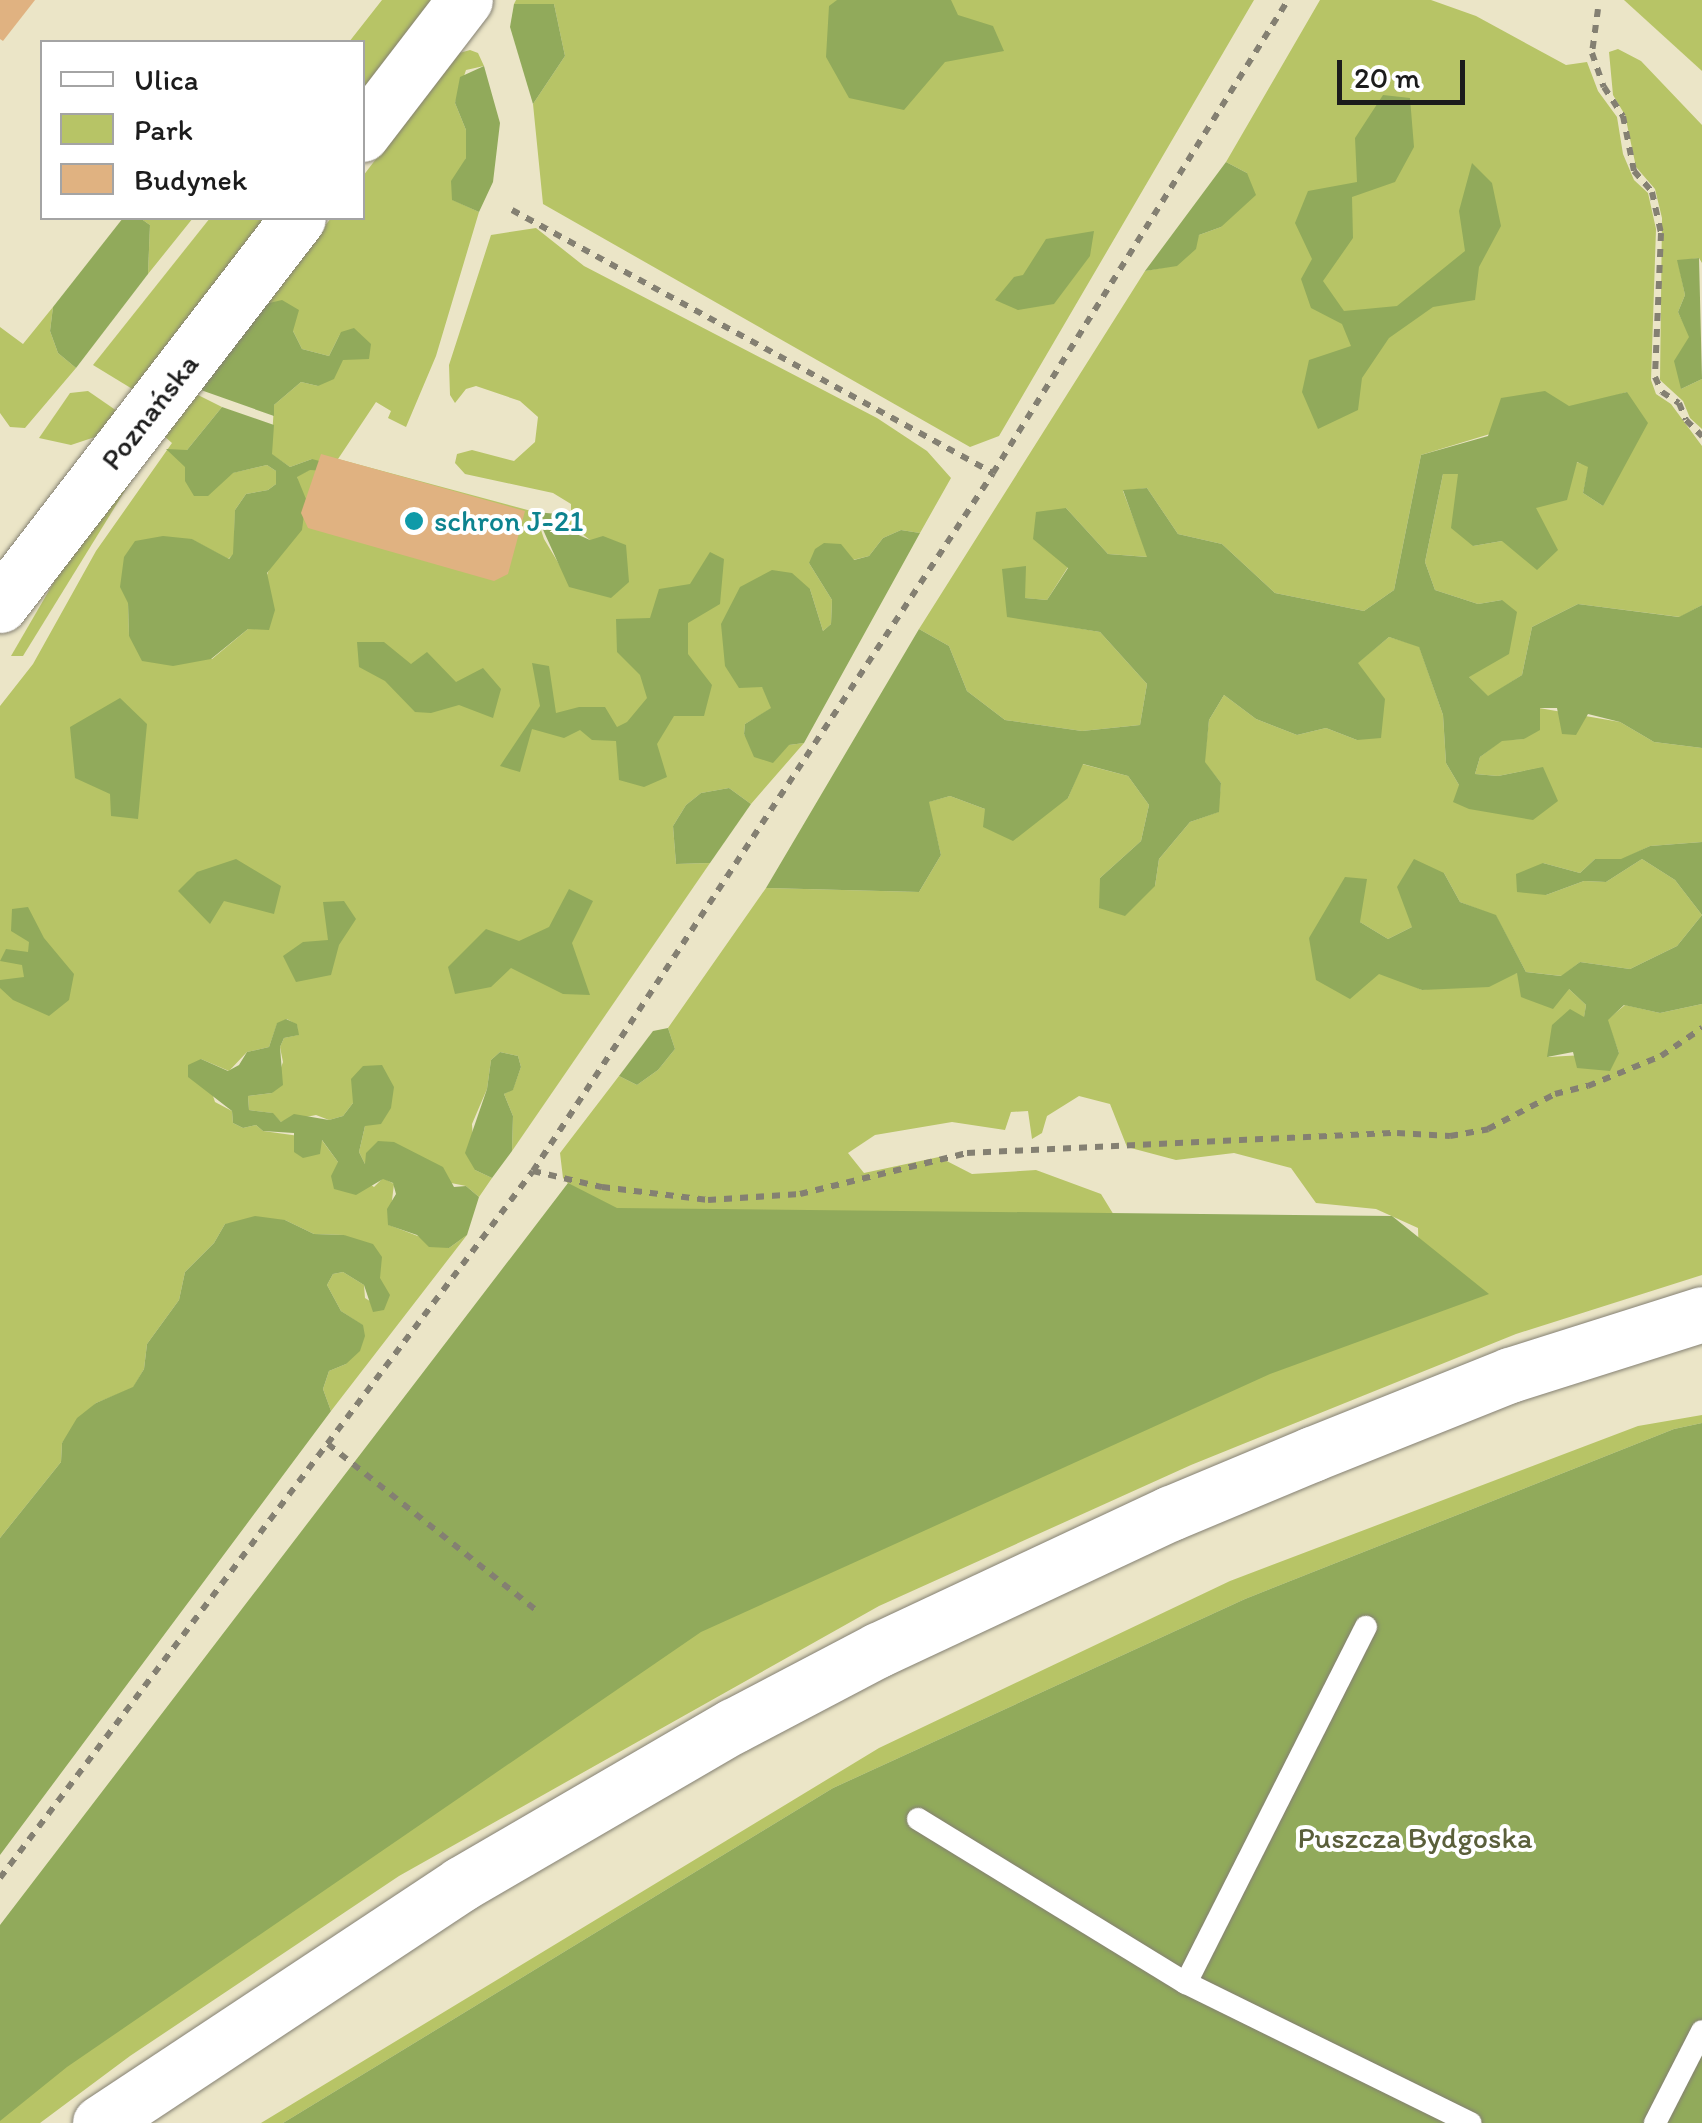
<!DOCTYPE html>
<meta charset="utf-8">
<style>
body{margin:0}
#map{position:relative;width:1702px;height:2123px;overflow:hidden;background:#ebe5c7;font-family:Itim,sans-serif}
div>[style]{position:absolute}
.green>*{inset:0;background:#b7c466}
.forest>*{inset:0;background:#91aa5b}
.building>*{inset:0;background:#e0b281}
.path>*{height:6px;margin-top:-3px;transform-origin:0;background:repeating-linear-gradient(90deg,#848072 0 8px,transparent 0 16px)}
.roads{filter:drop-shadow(0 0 2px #848072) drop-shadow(0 0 2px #848072)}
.service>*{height:22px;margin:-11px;padding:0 11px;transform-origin:11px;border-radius:11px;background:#fff}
.primary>*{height:55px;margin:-27.5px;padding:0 27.5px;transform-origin:27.5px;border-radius:27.5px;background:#fff}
.trunk>*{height:55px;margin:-27.5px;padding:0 27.5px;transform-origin:27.5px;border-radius:27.5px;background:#fff}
.dots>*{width:28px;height:28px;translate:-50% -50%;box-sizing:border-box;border:5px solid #fff;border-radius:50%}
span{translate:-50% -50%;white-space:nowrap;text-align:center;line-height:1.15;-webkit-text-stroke:8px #fff;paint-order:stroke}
.street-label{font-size:30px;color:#1c1c1c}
.culture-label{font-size:30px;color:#0d838f}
.left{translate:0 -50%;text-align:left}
.park-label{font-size:30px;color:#5a5f3a}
.legend{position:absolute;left:40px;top:40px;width:325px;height:180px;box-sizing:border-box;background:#fff;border:2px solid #a4a4a4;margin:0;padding:12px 18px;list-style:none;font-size:30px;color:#1c1c1c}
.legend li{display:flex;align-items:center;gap:20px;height:50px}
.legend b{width:50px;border:2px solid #a4a4a4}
.scale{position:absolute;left:1337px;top:60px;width:128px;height:45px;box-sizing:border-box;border:5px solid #1c1c1c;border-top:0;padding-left:12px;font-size:30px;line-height:35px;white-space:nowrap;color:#1c1c1c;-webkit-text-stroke:8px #fff;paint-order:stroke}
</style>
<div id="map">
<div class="green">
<i style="clip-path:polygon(382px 0,434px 0,363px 93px,362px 42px,349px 42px)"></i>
<i style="clip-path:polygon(516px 0,1254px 0,999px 436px,970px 447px,543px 204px,533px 104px,565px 56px,554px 4px,514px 4px)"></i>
<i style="clip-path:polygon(1320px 0,1431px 0,1476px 16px,1566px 65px,1587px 62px,1598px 91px,1617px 117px,1623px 154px,1634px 180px,1648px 193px,1656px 229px,1651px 380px,1656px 394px,1671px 404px,1702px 446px,1702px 605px,1680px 617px,1578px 604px,1532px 627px,1522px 675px,1488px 697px,1468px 676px,1502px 600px,1478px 604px,1435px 590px,1425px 562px,1443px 474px,1458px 474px,1473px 546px,1502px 541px,1576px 462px,1589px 466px,1583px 493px,1603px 506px,1627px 392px,1421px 455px,1394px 590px,1364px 611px,1275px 593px,1222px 544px,1178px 534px,1147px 488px,1123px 491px,1148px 557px,1108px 554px,1066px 508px,1068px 567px,1047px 600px,1024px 598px,1007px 616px,1100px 632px,1147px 684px,1140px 725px,1082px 731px,1005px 720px,967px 691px,949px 646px,919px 629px,1145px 271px,1177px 265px,1199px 235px,1221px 227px,1247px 173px,1226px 162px)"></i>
<i style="clip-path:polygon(1624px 0,1702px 0,1702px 71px)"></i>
<i style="clip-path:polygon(1618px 49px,1641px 61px,1702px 125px,1702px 263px,1699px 258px,1678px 261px,1685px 295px,1678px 312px,1690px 337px,1681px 389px,1702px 379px,1702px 429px,1690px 418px,1683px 401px,1660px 380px,1662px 218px,1655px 189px,1636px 167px,1625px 115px,1613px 95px,1609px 52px)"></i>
<i style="clip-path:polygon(470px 50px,478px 53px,484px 66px,466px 70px,455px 103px,466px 130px,466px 158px,453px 200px,479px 212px,436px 356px,406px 427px,388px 418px,391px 411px,376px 402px,338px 459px,535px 512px,544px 539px,565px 574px,590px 540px,581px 533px,555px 525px,558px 514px,571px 516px,571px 504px,553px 493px,465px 474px,455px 463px,457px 454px,472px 450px,514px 461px,535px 442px,538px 417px,520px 401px,476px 386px,466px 389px,455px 403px,450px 395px,449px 365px,491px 235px,536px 228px,584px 266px,877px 418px,927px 451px,951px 478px,920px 533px,901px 530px,883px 538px,869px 556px,853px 560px,809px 563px,832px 600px,831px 624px,823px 631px,810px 589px,762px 686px,772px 708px,745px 724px,744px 735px,789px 745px,804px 743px,751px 804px,729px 788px,701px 793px,686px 805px,673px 826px,676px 864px,710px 863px,512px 1151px,513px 1116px,504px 1094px,513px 1089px,521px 1067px,518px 1056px,500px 1052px,491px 1060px,487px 1089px,472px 1124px,475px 1170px,492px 1178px,479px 1197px,466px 1186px,366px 1166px,359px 1152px,365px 1126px,353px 1103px,343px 1116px,329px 1120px,316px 1115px,281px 1122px,272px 1113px,249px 1110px,248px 1096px,272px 1093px,283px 1062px,280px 1047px,284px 1038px,298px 1035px,297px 1025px,287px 1019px,277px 1024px,269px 1047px,247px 1052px,229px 1071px,201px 1059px,215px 1102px,232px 1111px,233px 1123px,243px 1128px,256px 1125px,263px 1131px,321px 1139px,338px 1162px,374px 1187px,383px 1178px,394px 1184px,389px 1225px,449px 1248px,467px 1235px,331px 1411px,323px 1389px,329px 1371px,346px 1364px,362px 1325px,341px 1311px,327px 1285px,333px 1274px,343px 1272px,364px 1285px,365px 1298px,384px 1310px,344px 1235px,314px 1234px,285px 1220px,225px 1224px,214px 1243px,185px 1272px,179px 1300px,147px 1344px,144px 1369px,133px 1388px,96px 1403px,62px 1443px,61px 1462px,0 1538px,0 706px,33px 664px,96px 551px,172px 443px,164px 436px,194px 393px,222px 407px,187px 450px,185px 481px,220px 483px,232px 473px,267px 465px,276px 471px,276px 484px,268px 490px,246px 494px,235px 510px,234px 554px,228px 559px,191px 539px,128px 603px,129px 636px,212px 659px,248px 629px,298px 487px,297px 476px,309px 470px,312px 459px,290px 467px,271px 454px,274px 405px,301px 382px,318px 386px,341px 332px,329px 356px,302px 349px,293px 331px,265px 304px,331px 218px,362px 218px,363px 176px,456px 54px)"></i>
<i style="clip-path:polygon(140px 218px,193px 218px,148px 274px,150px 225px)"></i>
<i style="clip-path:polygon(210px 218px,267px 218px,134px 390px,93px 365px)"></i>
<i style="clip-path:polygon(53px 307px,50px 331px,58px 353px,76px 368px,25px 428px,10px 427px,0 413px,0 327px,23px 344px)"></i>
<i style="clip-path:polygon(88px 391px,117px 411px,95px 437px,71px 445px,39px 438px,70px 393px)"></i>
<i style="clip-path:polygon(155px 442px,23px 656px,11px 656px,76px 544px)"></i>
<i style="clip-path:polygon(1389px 637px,1419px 646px,1443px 715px,1446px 763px,1459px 785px,1543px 767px,1498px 776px,1475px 774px,1480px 757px,1502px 740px,1524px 739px,1539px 708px,1620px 722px,1654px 742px,1702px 748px,1702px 842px,1650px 846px,1621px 860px,1595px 859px,1580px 873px,1543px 863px,1546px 895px,1584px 881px,1606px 882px,1642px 859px,1675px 880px,1702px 915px,1677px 946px,1630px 969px,1580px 962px,1562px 976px,1526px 972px,1496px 916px,1460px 902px,1444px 873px,1412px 927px,1388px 939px,1360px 922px,1309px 938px,1422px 990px,1517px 973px,1569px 989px,1586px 1005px,1584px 1018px,1548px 1057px,1619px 1053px,1607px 1020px,1625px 1005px,1660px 1013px,1702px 1004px,1702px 1275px,1516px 1334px,1191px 1465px,879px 1606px,399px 1876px,130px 2056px,40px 2123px,0 2123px,0 2105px,523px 1708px,1419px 1263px,1418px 1228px,1376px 1209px,1316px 1203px,1291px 1168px,1234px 1153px,1176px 1160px,1127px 1147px,1110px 1104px,1079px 1096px,1047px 1116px,1042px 1133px,1032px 1139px,1028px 1111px,1011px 1112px,1005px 1130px,952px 1122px,875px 1135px,848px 1153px,864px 1173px,939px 1157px,972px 1174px,1036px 1170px,1101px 1194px,1120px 1225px,591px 1208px,563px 1178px,560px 1153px,619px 1076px,637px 1085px,658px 1070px,675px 1049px,668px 1028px,766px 888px,919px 892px,941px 855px,928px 802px,950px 796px,985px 809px,1068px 798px,1082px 764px,1128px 776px,1149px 805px,1141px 841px,1100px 878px,1155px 886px,1159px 859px,1190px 822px,1218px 812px,1221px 783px,1204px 762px,1209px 720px,1224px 695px,1256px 719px,1297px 735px,1326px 728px,1357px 740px,1357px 663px)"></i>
<i style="clip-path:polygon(1702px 1415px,1702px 1423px,1674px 1429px,1245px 1599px,833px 1788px,283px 2123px,261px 2123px,879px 1748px,1230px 1581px,1638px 1426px)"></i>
</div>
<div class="forest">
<i style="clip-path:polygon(837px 0,951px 0,958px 15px,993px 26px,1004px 51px,945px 62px,904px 110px,849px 98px,826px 57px,829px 6px)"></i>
<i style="clip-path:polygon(514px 4px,554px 4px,565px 56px,533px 104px,510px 27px)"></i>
<i style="clip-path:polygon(484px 66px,500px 123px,493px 182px,479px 212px,452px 200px,451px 181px,466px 158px,466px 130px,455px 103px,460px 77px)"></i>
<i style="clip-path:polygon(1383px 95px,1410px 98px,1414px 147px,1395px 182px,1352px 197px,1353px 238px,1323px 281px,1344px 311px,1397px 306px,1465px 251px,1459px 211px,1472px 163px,1492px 183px,1501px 226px,1479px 267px,1475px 300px,1433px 307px,1389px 338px,1362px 378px,1358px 410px,1318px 429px,1302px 392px,1309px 360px,1351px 346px,1342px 324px,1311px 308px,1301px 279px,1312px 259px,1295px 223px,1308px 191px,1357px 182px,1355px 138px)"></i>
<i style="clip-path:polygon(1226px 162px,1247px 173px,1256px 195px,1221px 227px,1199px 235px,1196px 249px,1177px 266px,1145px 271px)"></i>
<i style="clip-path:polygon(123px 218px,140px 218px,150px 225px,148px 274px,76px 368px,58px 353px,50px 331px,53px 307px)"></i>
<i style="clip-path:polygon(1094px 231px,1090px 256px,1054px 304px,1018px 310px,995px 300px,1014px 277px,1023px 275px,1046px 239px)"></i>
<i style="clip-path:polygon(1699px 258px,1702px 379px,1681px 389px,1674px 361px,1689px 337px,1678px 312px,1685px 295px,1677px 260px)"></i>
<i style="clip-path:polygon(282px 300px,299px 310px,293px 331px,302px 349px,329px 356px,341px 332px,354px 328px,371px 344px,369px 359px,343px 360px,334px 379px,318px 386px,301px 382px,274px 405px,274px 416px,198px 389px,265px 304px)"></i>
<i style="clip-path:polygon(1545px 391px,1569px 406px,1627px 392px,1648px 423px,1603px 506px,1583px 493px,1588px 467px,1577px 462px,1567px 500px,1536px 508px,1558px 550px,1537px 570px,1502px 541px,1473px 546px,1451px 528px,1458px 474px,1443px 474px,1425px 562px,1435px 590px,1478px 604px,1502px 600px,1517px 612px,1509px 654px,1469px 677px,1488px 696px,1522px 675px,1532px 627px,1578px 604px,1679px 617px,1702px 605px,1702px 748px,1654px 742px,1620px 722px,1588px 714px,1576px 735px,1562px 734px,1557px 708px,1540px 708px,1540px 730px,1524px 739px,1502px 741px,1480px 757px,1475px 774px,1498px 776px,1543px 767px,1558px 801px,1533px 820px,1469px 809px,1453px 802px,1459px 785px,1446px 763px,1443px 715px,1419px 647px,1389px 637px,1358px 663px,1385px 699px,1381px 738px,1357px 740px,1326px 728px,1297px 735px,1256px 719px,1224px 695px,1209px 720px,1205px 762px,1221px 783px,1219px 812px,1190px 822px,1159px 859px,1155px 886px,1125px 916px,1099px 908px,1100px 878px,1141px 841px,1149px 805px,1128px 776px,1083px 764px,1068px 798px,1013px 841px,983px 827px,985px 809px,950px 796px,929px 802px,941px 855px,919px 892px,766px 888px,919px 629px,949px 646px,967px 691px,1005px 720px,1082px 731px,1140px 725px,1147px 684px,1100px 632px,1007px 617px,1002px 569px,1026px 566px,1025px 598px,1047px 600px,1068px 568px,1033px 539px,1036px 512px,1066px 508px,1108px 554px,1147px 557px,1123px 490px,1147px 488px,1178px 534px,1222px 544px,1275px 593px,1364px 611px,1394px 590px,1421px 455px,1488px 436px,1501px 398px)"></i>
<i style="clip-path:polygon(222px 407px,274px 425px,272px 454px,290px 467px,312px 459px,327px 463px,326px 471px,310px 470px,297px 477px,306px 499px,302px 530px,267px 573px,275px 610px,269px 630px,248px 629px,211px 659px,173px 666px,142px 661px,129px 636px,128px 603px,120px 587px,124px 557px,135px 541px,163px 536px,192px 539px,229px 559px,233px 554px,235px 510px,246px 494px,268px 490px,276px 484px,276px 471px,267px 465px,233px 473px,208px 496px,194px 496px,185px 481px,185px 467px,166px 449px,187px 450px)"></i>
<i style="clip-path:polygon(535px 512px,558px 514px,556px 525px,590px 540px,603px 536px,626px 545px,629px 582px,611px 598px,569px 587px)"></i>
<i style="clip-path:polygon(901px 530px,920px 533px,804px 743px,789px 745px,773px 763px,754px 757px,744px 734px,745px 724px,771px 708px,762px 687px,739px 688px,725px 666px,721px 624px,740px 587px,772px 570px,792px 573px,810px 589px,823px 631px,831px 624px,832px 600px,809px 563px,815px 549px,824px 543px,841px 544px,854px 560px,869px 556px,883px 538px)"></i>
<i style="clip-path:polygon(710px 552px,724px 559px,720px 604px,688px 623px,688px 654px,712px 685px,704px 716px,674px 716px,657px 744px,667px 777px,644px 787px,619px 780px,616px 741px,592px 740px,580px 730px,564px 738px,532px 729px,520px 772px,500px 766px,540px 706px,532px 663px,549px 666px,556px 713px,579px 707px,605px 707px,617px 727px,627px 722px,647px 698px,640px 675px,617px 652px,616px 619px,650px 618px,659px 589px,690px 584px)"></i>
<i style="clip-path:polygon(357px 642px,384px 642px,411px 664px,427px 652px,456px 682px,483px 668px,501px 689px,493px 718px,459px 705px,431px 713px,415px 712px,385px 681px,359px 667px)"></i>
<i style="clip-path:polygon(120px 698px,147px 724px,138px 819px,111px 816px,110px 794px,75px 778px,70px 727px)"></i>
<i style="clip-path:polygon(729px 788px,751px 804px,710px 863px,676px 864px,673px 826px,686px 805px,701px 793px)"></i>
<i style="clip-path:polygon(1702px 842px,1702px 1004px,1660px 1013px,1624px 1005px,1608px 1020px,1619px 1053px,1610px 1071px,1577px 1068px,1573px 1052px,1547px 1057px,1552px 1025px,1570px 1009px,1584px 1017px,1586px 1005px,1569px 989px,1553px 1009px,1521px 997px,1517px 973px,1489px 987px,1422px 990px,1379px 974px,1350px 999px,1316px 980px,1309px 938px,1345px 877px,1367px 879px,1360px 922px,1388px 939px,1412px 927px,1397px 887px,1414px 859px,1444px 873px,1460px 902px,1496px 915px,1526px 972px,1561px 976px,1580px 962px,1630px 969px,1677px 946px,1702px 915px,1675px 880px,1642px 859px,1606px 882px,1584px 881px,1546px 895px,1517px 892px,1516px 874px,1543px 863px,1580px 873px,1595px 859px,1621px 859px,1650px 846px)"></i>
<i style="clip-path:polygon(236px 859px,281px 886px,274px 914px,224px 901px,210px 924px,178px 891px,197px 872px)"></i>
<i style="clip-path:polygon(569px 889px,593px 901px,572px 943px,590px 995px,563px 994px,511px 968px,491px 987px,455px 994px,448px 967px,486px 929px,519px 941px,549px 927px)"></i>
<i style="clip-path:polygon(344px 901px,356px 919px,339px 945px,331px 975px,296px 982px,283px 956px,303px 942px,328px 940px,323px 902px)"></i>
<i style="clip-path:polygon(28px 907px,44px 938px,74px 974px,69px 1000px,49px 1016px,13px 1000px,0 988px,0 980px,24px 977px,22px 965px,0 961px,6px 949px,28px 952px,29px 942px,11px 931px,12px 909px)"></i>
<i style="clip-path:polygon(286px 1019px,297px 1024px,299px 1035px,284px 1038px,280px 1047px,283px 1085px,272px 1093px,248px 1096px,249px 1110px,273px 1113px,281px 1122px,294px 1114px,329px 1120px,343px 1116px,353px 1103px,351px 1079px,363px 1066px,382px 1065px,394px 1087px,391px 1108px,381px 1124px,365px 1126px,359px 1152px,365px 1164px,366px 1153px,378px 1141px,394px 1142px,443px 1167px,454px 1187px,466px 1186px,479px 1197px,467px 1235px,449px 1248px,429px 1247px,417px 1235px,388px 1225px,387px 1209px,396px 1194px,393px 1183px,383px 1179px,356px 1195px,334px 1189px,331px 1176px,338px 1162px,322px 1140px,320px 1154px,303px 1158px,294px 1152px,294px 1133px,263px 1131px,256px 1125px,243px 1128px,233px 1123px,232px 1111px,188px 1077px,188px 1065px,201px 1059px,228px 1071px,239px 1065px,247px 1052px,269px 1047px,277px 1023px)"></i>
<i style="clip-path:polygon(668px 1028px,675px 1049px,658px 1070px,637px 1085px,619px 1076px,653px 1031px)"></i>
<i style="clip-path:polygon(500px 1052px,518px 1056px,521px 1067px,513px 1090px,504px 1094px,513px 1116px,512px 1151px,492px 1178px,475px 1170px,465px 1153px,487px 1089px,491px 1060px)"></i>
<i style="clip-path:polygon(568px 1183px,617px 1208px,1392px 1216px,1489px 1294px,1270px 1374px,701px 1632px,67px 2067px,0 2121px,0 1925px)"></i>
<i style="clip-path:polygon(255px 1216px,285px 1220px,314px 1234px,344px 1235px,373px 1244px,382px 1257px,380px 1278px,390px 1295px,384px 1310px,373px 1312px,364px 1285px,343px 1272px,333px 1274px,327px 1285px,341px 1311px,363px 1325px,365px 1336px,360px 1351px,346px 1364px,329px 1371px,323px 1389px,331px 1411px,0 1855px,0 1538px,61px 1462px,62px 1443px,77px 1418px,96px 1403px,133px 1387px,144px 1369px,147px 1344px,179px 1300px,185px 1272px,214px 1243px,225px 1224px)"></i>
<i style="clip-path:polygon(1702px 1423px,1702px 2123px,283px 2123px,833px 1788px,1245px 1599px,1674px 1429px)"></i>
</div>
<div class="building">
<i style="clip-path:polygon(0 0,35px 0,3px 41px,0 39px)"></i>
<i style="clip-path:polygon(321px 454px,525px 511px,508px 574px,494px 581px,308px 528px,301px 513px)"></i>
</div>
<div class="path">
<i style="left:1598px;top:9px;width:44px;rotate:97.8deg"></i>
<i style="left:1592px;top:53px;width:36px;rotate:71deg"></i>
<i style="left:1604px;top:87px;width:35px;rotate:57deg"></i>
<i style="left:1623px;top:116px;width:56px;rotate:78.7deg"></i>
<i style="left:1634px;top:171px;width:28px;rotate:49deg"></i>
<i style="left:1652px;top:192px;width:42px;rotate:77.6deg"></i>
<i style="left:1661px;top:233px;width:144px;rotate:92.4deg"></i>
<i style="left:1655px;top:377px;width:17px;rotate:65deg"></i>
<i style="left:1662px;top:392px;width:20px;rotate:33deg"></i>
<i style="left:1679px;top:403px;width:18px;rotate:68deg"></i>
<i style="left:1686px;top:420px;width:23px;rotate:45deg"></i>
<i style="left:512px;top:210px;width:548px;rotate:28.67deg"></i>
<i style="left:533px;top:1171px;width:71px;rotate:13.1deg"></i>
<i style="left:602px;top:1187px;width:107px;rotate:7deg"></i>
<i style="left:708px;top:1200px;width:92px;rotate:-3.7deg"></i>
<i style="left:800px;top:1194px;width:172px;rotate:-13.8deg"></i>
<i style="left:967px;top:1153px;width:430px;rotate:-2.7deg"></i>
<i style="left:1397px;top:1133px;width:53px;rotate:3.2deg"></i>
<i style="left:1450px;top:1136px;width:39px;rotate:-10deg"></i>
<i style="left:1488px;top:1129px;width:76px;rotate:-27.6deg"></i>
<i style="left:1555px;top:1094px;width:34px;rotate:-14deg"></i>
<i style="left:1588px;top:1086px;width:79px;rotate:-22.3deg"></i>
<i style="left:1661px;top:1056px;width:50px;rotate:-34.3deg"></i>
<i style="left:328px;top:1444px;width:265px;rotate:38.6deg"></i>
<i style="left:0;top:1878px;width:885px;rotate:-52.99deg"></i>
<i style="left:533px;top:1171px;width:836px;rotate:-56.61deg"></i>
<i style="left:993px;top:473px;width:557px;rotate:-58.05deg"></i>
</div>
<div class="roads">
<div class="service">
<i style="left:918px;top:1819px;width:314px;rotate:31.5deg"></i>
<i style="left:1186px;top:1983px;width:317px;rotate:26.2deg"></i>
<i style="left:1186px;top:1983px;width:399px;rotate:-63.2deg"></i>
<i style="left:1655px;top:2123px;width:103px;rotate:-62.9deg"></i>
</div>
<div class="primary">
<i style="left:362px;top:134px;width:169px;rotate:-52.5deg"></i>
<i style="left:0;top:605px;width:488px;rotate:-52.4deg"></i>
</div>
<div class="trunk">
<i style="left:100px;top:2123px;width:433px;rotate:-33.5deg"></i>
<i style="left:461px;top:1884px;width:315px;rotate:-30.2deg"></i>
<i style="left:733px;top:1726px;width:164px;rotate:-27.7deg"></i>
<i style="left:878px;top:1650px;width:323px;rotate:-25.1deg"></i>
<i style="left:1171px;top:1513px;width:153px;rotate:-22.7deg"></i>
<i style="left:1312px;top:1454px;width:213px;rotate:-21.8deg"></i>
<i style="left:1510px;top:1375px;width:201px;rotate:-17.6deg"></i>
</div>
</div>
<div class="dots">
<i style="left:414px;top:521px;background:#0f9aa8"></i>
</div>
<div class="street-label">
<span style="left:150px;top:412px;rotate:-52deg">Poznańska</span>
</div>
<div class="culture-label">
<span class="left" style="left:434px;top:521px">schron J-21</span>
</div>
<div class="park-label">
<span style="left:1415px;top:1838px">Puszcza Bydgoska</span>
</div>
<ul class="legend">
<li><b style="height:12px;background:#fff"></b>Ulica</li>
<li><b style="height:28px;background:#b7c466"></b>Park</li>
<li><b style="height:28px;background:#e0b281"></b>Budynek</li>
</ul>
<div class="scale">20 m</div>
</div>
